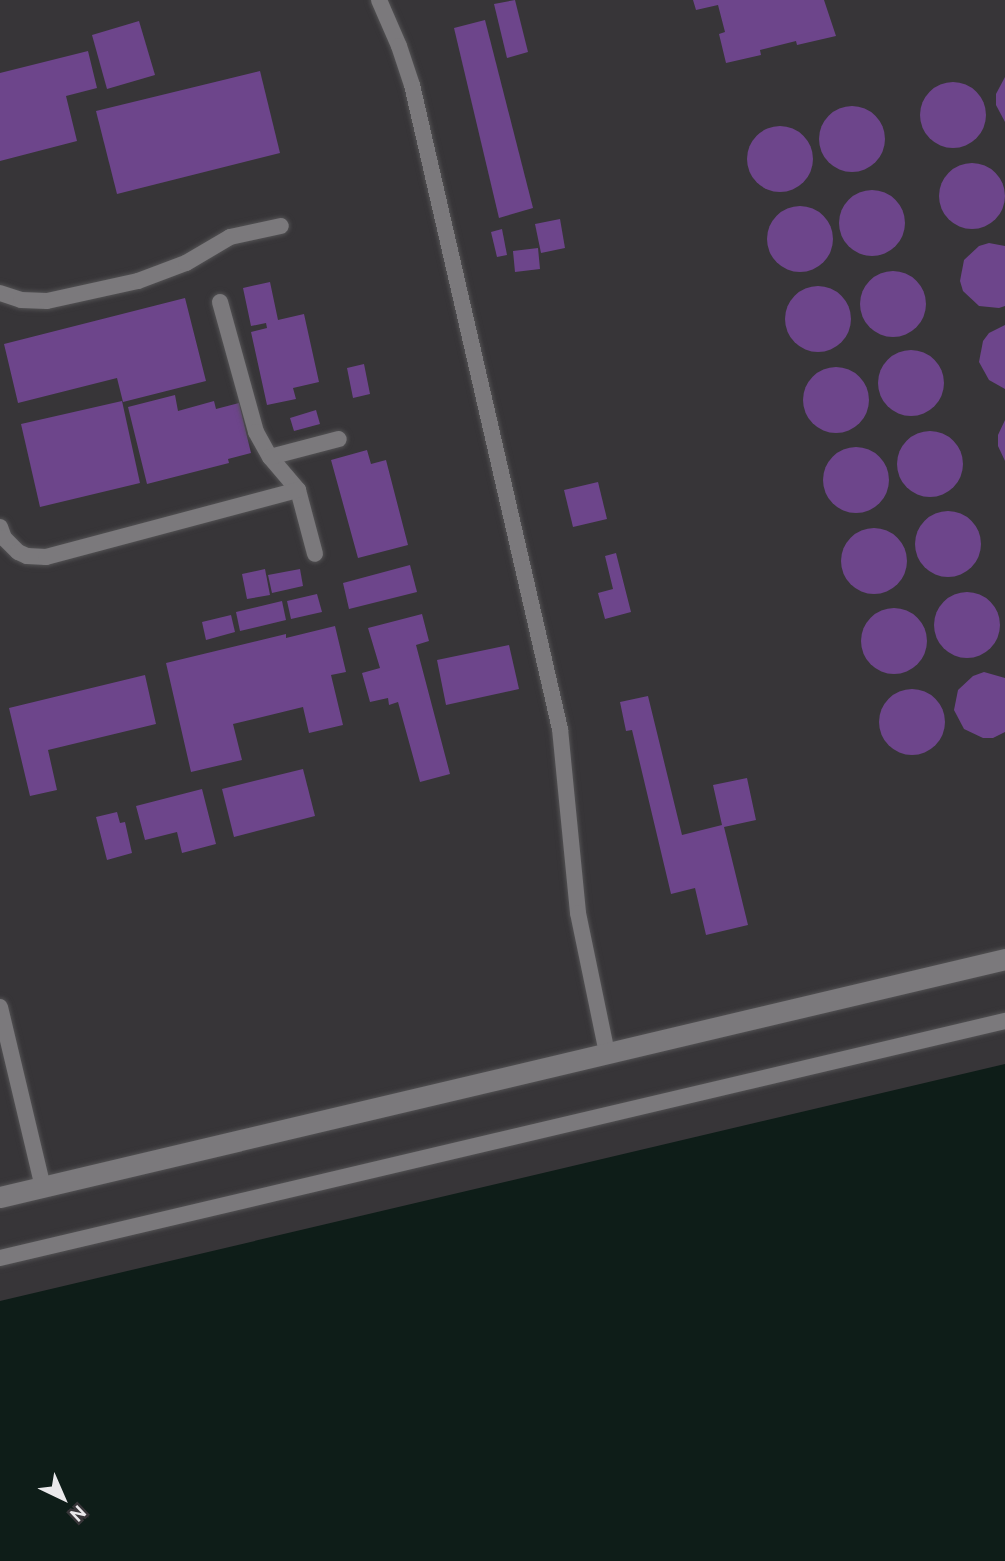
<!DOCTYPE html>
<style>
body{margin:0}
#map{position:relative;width:1005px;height:1561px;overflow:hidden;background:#373538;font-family:Cabin,sans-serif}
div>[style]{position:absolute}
.water>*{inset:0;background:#0e1d18}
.building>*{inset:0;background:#6d458b}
.round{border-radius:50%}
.roads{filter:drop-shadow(0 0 2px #535254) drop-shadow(0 0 2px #535254)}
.service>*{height:16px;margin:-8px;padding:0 8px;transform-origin:8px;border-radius:8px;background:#7b797c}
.tertiary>*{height:21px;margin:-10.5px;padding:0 10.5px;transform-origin:10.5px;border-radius:10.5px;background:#7b797c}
span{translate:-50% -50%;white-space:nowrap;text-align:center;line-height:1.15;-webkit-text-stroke:6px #373538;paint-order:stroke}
.north{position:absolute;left:28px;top:1463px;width:70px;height:70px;-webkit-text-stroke:5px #373538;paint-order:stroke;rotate:136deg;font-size:19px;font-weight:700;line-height:28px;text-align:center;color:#eae9eb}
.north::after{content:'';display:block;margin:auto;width:24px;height:32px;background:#eae9eb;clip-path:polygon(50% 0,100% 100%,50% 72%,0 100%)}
</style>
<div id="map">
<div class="water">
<i style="clip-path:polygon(1005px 1064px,1005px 1561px,0 1561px,0 1301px)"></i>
</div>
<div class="building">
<i style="clip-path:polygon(515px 0,528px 52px,507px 58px,494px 4px)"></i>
<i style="clip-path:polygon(693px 0,824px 0,836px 36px,797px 45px,796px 41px,760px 50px,761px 55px,726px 63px,719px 34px,725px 32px,718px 5px,696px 10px)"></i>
<i style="clip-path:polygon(485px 20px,533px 208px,499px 218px,454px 28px)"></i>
<i style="clip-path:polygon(139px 21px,155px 75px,107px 89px,92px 35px)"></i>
<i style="clip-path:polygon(88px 51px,97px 88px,66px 96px,77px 141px,0 161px,0 73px)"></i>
<i style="clip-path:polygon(260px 71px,280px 153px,117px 194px,96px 111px)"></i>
<i style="clip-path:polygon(1005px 77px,1005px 122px,996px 105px,996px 94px)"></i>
<i class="round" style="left:920px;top:82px;width:66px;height:66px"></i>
<i class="round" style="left:819px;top:106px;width:66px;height:66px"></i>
<i class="round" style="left:747px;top:126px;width:66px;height:66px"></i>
<i class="round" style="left:939px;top:163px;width:66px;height:66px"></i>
<i class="round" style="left:839px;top:190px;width:66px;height:66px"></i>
<i class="round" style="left:767px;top:206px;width:66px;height:66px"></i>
<i style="clip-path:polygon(560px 219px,565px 248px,541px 253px,535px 224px)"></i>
<i style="clip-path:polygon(502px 229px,507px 255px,497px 257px,491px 232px)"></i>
<i style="clip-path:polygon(989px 243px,1005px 246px,1005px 306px,999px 308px,979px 306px,963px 291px,960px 281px,964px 260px,979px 246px)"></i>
<i style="clip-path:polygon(538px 248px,540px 269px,515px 272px,513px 251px)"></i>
<i class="round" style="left:860px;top:271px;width:66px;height:66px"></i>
<i style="clip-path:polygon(270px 282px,278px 320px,304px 314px,319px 382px,293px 388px,296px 399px,267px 405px,251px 332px,267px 328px,266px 323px,251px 326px,243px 288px)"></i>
<i class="round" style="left:785px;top:286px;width:66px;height:66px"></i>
<i style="clip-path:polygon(185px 298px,206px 381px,123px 402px,117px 378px,18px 403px,4px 344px)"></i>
<i style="clip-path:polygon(1005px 325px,1005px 389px,989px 380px,979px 362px,983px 341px,989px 333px)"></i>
<i class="round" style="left:878px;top:350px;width:66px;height:66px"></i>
<i style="clip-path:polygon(364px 364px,370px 394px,353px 398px,347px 368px)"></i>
<i class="round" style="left:803px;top:367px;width:66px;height:66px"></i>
<i style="clip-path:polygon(175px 395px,178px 411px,214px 401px,216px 409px,239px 403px,251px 453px,228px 459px,229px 463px,147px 484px,128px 407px)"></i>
<i style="clip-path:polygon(122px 401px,140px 483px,40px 507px,21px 424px)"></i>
<i style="clip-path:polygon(316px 410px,320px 424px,294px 431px,290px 418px)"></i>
<i style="clip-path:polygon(1005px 420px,1005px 461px,998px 446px,998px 435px)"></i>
<i class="round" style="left:897px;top:431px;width:66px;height:66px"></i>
<i class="round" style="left:823px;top:447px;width:66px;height:66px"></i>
<i style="clip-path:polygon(367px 450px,371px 464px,386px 460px,408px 545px,358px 558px,331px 460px)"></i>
<i style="clip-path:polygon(598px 482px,607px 519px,573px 527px,564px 490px)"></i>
<i class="round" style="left:915px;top:511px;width:66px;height:66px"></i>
<i class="round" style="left:841px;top:528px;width:66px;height:66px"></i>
<i style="clip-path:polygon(616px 553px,631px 612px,605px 619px,598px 593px,613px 589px,605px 556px)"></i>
<i style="clip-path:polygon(410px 565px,417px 592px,349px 609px,343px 583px)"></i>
<i style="clip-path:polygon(265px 569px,270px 595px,247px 599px,242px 574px)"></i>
<i style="clip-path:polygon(300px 569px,303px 586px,272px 593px,268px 575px)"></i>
<i class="round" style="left:934px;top:592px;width:66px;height:66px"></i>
<i style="clip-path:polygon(317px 594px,322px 612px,291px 619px,287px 601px)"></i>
<i style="clip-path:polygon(282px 601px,286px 620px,240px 631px,236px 612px)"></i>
<i class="round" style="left:861px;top:608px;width:66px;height:66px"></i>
<i style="clip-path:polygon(422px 614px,429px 641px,416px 645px,450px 774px,420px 782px,398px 702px,389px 705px,388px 698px,370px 702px,362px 673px,380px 668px,368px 628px)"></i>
<i style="clip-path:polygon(231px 615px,235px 632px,206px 640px,202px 622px)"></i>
<i style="clip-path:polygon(335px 626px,346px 672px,331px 675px,343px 725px,309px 733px,303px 707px,233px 724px,242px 760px,191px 772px,166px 663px,286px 634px,286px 638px)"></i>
<i style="clip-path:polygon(509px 645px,519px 689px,446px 705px,437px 660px)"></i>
<i style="clip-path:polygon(984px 672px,1005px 678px,1005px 732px,993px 738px,983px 738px,964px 729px,954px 710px,958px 690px,973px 676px)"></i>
<i style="clip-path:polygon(145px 675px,156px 724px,48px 750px,57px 790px,30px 796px,9px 708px)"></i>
<i class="round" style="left:879px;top:689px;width:66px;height:66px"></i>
<i style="clip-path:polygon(648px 696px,682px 835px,722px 825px,713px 785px,747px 778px,756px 820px,724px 827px,748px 925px,706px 935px,695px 888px,671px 894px,632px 730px,626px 731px,620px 702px)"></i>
<i style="clip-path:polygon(303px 769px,315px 816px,234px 837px,222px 789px)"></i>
<i style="clip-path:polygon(202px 789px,216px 844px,182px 853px,177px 832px,145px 840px,136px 806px)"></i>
<i style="clip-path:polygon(117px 812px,120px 823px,125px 822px,132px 853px,107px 860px,96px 817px)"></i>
</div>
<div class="roads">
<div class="service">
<i style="left:379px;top:0;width:50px;rotate:66.5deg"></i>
<i style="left:399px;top:46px;width:41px;rotate:71.6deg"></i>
<i style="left:412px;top:85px;width:661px;rotate:77.06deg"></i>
<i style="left:560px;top:729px;width:185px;rotate:84.4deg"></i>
<i style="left:578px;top:913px;width:143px;rotate:78.3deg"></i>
<i style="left:0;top:293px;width:22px;rotate:18deg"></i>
<i style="left:21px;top:300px;width:26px;rotate:2deg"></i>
<i style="left:47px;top:301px;width:93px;rotate:-12.4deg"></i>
<i style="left:138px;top:281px;width:51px;rotate:-20.6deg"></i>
<i style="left:186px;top:263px;width:51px;rotate:-30.6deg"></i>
<i style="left:230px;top:237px;width:52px;rotate:-12.2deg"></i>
<i style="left:220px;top:302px;width:135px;rotate:74.5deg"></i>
<i style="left:256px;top:432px;width:29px;rotate:61deg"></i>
<i style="left:270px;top:457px;width:43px;rotate:49.7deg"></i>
<i style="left:298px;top:490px;width:66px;rotate:75.1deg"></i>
<i style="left:270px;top:457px;width:71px;rotate:-14.6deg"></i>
<i style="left:0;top:527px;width:12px;rotate:70deg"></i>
<i style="left:4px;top:538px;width:20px;rotate:45deg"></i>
<i style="left:18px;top:552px;width:10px;rotate:24deg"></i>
<i style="left:27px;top:556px;width:19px;rotate:3deg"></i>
<i style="left:46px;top:557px;width:261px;rotate:-14.9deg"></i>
<i style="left:0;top:1007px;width:185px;rotate:76.6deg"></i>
<i style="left:0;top:1258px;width:1033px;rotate:-13.27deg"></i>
</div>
<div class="tertiary">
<i style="left:0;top:1197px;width:1033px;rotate:-13.32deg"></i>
</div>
</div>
<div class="north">N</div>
</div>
